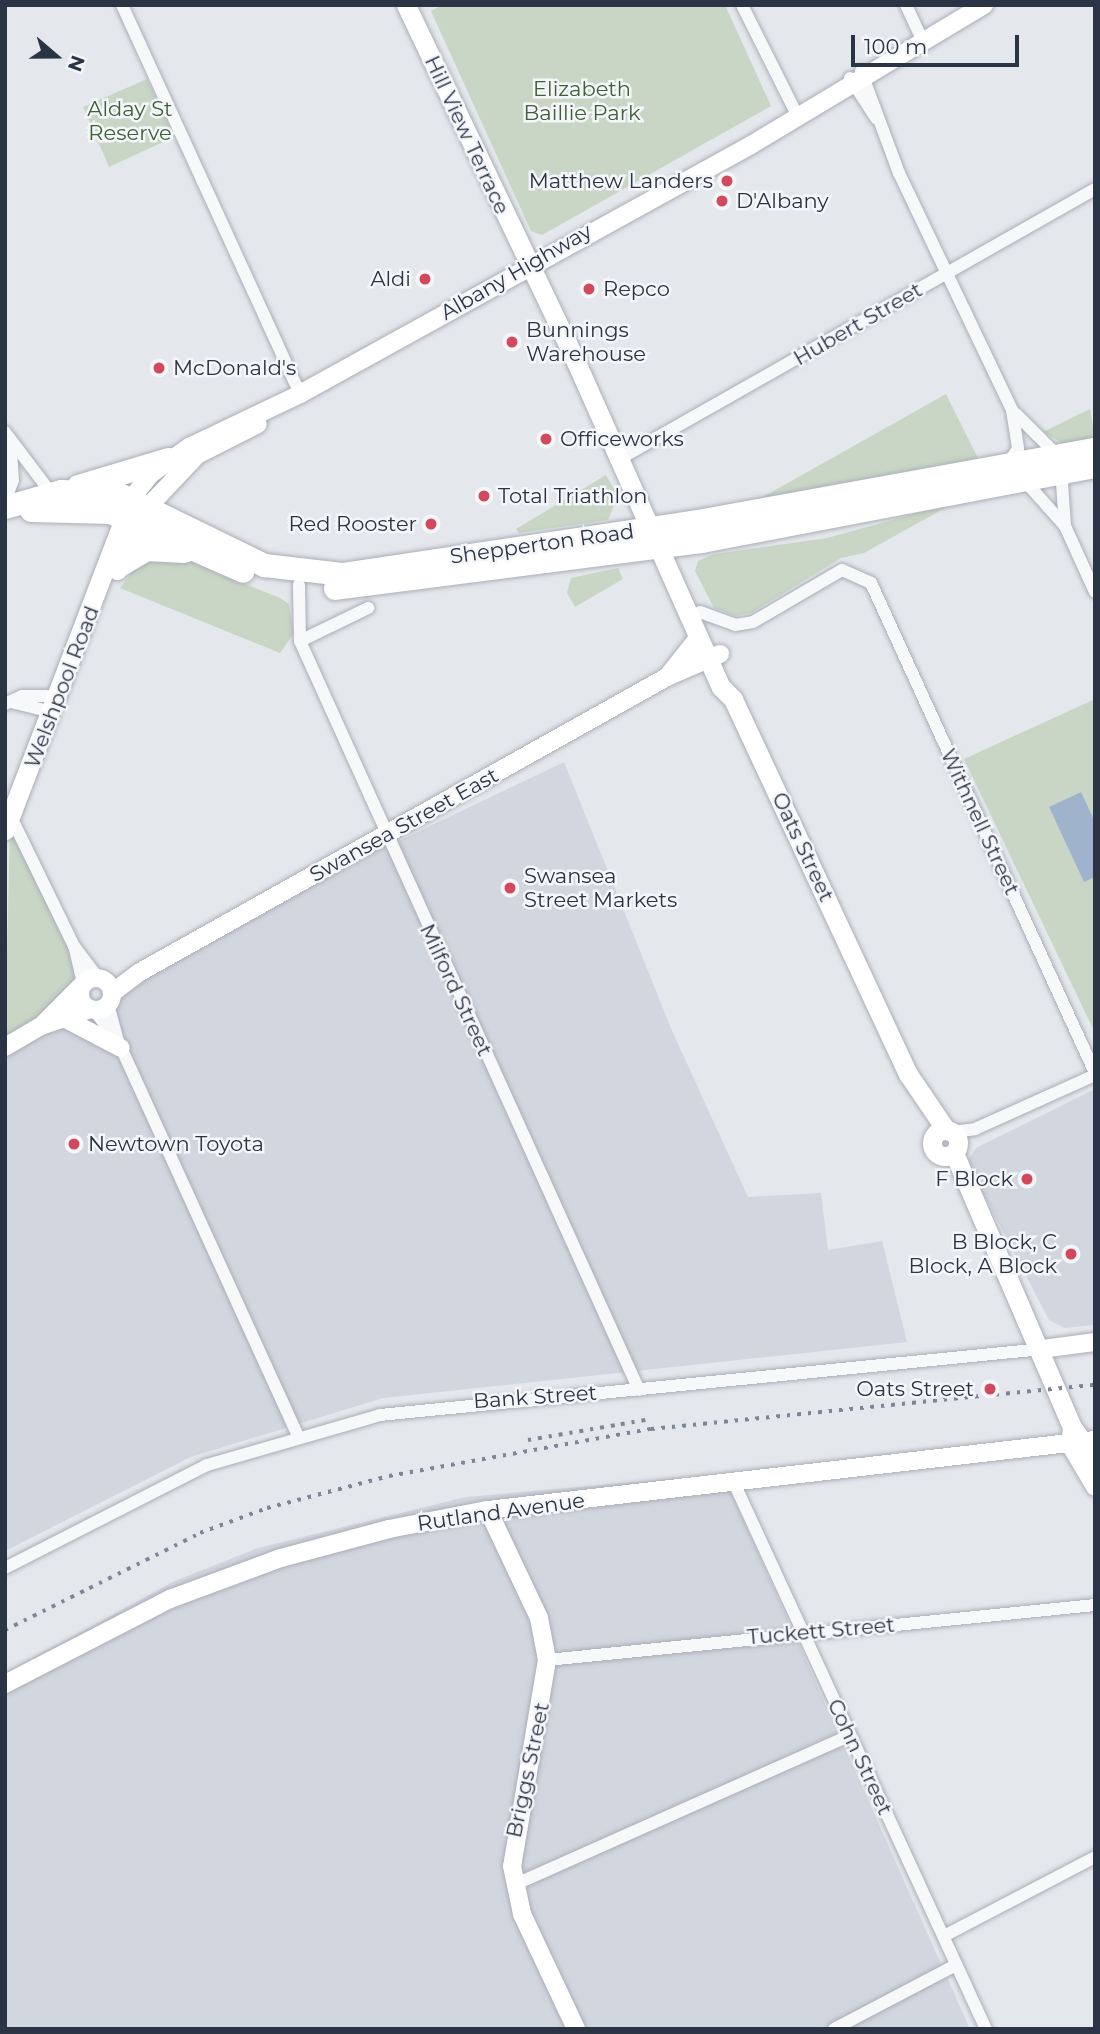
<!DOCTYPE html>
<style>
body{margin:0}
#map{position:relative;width:1100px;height:2034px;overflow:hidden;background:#e4e7ec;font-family:Montserrat,sans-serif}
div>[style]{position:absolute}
.built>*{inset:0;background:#d2d6de}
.green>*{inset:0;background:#c9d6c5}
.water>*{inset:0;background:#9fb4cc}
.roads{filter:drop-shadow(0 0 2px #a9aeb7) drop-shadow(0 0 2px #a9aeb7)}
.street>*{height:12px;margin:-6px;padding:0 6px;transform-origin:6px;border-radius:6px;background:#f7f8fa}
.secondary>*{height:18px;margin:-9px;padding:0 9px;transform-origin:9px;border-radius:9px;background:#fff}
.secondary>.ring{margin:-9px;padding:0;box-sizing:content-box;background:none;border:18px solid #fff;border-radius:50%}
.primary>*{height:19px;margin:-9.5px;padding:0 9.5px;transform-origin:9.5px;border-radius:9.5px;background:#fff}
.primary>.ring{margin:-9.5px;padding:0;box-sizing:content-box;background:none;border:19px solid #fff;border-radius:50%}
.highway>*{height:23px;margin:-11.5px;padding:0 11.5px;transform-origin:11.5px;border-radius:11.5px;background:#fff}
.rail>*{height:3.5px;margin-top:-1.75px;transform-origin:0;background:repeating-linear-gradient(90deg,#7d8696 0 3.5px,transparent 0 10.5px)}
.dots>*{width:19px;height:19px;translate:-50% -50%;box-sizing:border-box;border:4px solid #f4f6f9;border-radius:50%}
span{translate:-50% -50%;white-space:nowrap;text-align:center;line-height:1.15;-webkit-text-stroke:5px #f4f6f9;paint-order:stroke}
.park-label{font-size:21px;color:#3f6138}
.street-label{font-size:21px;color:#2b3445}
.poi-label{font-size:21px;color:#2b3445}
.right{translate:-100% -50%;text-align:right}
.left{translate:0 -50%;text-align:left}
.frame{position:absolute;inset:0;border:7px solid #2b3445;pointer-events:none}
.north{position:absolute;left:21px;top:21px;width:70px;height:70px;-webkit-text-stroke:5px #f4f6f9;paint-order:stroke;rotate:110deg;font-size:19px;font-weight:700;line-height:28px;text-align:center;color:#2b3445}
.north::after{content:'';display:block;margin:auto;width:24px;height:32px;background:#2b3445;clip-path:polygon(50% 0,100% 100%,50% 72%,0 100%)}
.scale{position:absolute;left:851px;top:35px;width:168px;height:32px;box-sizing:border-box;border:4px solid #2b3445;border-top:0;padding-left:9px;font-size:21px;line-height:24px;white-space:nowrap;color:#2b3445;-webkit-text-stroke:5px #f4f6f9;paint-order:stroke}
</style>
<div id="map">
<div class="built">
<i style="clip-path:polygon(564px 762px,673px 1033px,748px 1197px,821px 1193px,828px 1250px,882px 1241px,907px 1342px,383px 1398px,191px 1457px,5px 1551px,5px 1048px,382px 849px)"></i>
<i style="clip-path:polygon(1095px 1089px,1095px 1325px,1065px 1328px,1049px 1320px,967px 1162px,976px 1148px)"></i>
<i style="clip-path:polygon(729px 1474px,731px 1492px,970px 2029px,5px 2029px,5px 1673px,175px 1581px,258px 1548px,466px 1497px)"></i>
</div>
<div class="green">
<i style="clip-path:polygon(443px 5px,725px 5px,771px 106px,542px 235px,531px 231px,431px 11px)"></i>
<i style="clip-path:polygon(147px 79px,174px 137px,109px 167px,83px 107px)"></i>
<i style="clip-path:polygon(946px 394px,978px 458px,761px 498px)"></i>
<i style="clip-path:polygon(1090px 409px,1095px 439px,1064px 444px,1043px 432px)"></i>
<i style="clip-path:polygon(606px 475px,618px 496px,608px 520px,519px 533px,516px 529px)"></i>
<i style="clip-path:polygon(954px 503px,864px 553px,841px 558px,751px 613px,735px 616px,714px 608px,695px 571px,698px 561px,714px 554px,827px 538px)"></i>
<i style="clip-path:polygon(143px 558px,182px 558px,280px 598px,289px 604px,294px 633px,280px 653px,120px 588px)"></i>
<i style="clip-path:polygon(618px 568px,623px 579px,575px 607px,567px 593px,571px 578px)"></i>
<i style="clip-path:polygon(1095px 699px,1095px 1033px,964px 759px)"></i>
<i style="clip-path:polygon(10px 820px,73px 948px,81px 986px,5px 1047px)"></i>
</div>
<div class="water">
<i style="clip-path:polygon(1081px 792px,1095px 822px,1095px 877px,1084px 882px,1049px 807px)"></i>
</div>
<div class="roads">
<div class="street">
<i style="left:122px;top:5px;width:428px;rotate:65.4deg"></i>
<i style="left:742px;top:5px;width:125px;rotate:63.4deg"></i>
<i style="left:906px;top:5px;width:38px;rotate:65deg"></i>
<i style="left:861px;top:71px;width:109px;rotate:69.6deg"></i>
<i style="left:899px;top:173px;width:263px;rotate:64.5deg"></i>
<i style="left:1012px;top:410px;width:39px;rotate:81deg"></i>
<i style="left:1018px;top:449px;width:17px;rotate:126deg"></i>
<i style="left:850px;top:78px;width:48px;rotate:57deg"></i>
<i style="left:1016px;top:414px;width:58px;rotate:45deg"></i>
<i style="left:5px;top:432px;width:76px;rotate:53deg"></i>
<i style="left:621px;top:458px;width:545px;rotate:-29.58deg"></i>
<i style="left:1024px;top:480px;width:62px;rotate:48.3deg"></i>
<i style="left:1065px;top:526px;width:72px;rotate:65.6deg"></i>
<i style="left:5px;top:501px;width:22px;rotate:-69deg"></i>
<i style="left:13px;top:480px;width:32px;rotate:-94deg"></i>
<i style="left:1065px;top:526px;width:43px;rotate:-94deg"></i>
<i style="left:1062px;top:483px;width:13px;rotate:-63deg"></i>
<i style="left:299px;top:585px;width:56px;rotate:89deg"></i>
<i style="left:300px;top:641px;width:822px;rotate:65.65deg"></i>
<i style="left:700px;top:612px;width:37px;rotate:20deg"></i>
<i style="left:735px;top:625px;width:18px;rotate:-9deg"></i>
<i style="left:753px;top:622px;width:103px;rotate:-30.3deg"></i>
<i style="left:842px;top:570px;width:32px;rotate:24deg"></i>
<i style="left:871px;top:583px;width:539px;rotate:65.43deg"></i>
<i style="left:300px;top:641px;width:76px;rotate:-25.9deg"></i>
<i style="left:11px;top:702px;width:42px;rotate:13.7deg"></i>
<i style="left:5px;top:704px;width:19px;rotate:-25deg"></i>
<i style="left:22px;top:696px;width:36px"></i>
<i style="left:11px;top:817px;width:144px;rotate:64deg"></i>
<i style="left:74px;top:946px;width:39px;rotate:53deg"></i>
<i style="left:75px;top:949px;width:35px;rotate:77deg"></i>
<i style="left:108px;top:1004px;width:38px;rotate:75deg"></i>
<i style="left:118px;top:1041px;width:434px;rotate:65.5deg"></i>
<i style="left:94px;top:1010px;width:38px;rotate:53deg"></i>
<i style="left:952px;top:1132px;width:23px;rotate:-7deg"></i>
<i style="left:975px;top:1129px;width:132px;rotate:-24.2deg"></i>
<i style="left:735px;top:1485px;width:599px;rotate:65.23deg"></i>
<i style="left:5px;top:1568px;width:227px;rotate:-27deg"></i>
<i style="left:207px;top:1465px;width:180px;rotate:-16.1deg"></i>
<i style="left:380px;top:1415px;width:665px;rotate:-5.69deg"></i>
<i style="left:547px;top:1660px;width:551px;rotate:-5.73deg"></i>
<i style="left:516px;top:1884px;width:366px;rotate:-24deg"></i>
<i style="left:944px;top:1936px;width:170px;rotate:-27.6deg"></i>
<i style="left:834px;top:2029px;width:138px;rotate:-27.7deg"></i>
</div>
<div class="secondary">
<i style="left:132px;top:498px;width:31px;rotate:-52deg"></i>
<i style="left:151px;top:474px;width:47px;rotate:-35.4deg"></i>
<i style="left:189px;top:447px;width:123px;rotate:-25.5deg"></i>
<i style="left:300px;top:394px;width:515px;rotate:-28.9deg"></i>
<i style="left:751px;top:145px;width:272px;rotate:-31deg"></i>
<i style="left:149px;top:506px;width:70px;rotate:-46.7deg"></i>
<i style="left:197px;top:455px;width:68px;rotate:-26.9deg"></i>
<i style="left:667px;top:677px;width:58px;rotate:-23.5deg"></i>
<i class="ring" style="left:80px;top:978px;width:14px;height:14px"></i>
<i style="left:112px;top:993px;width:35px;rotate:-37deg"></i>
<i style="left:140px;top:972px;width:604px;rotate:-29.24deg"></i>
<i style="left:667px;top:677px;width:50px;rotate:-51.5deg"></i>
<i style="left:64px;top:1018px;width:64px;rotate:27.8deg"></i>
<i style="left:44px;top:1023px;width:52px;rotate:-45deg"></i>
<i style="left:5px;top:1047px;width:42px;rotate:-30.3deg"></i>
<i style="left:41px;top:1026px;width:52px;rotate:-19.1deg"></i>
<i style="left:1042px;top:1349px;width:53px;rotate:-7.5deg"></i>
<i style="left:488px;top:1510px;width:119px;rotate:64.7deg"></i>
<i style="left:539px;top:1618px;width:43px;rotate:79.2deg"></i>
<i style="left:547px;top:1660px;width:209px;rotate:99.6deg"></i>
<i style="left:512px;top:1866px;width:49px;rotate:78.2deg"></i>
<i style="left:522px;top:1914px;width:127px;rotate:64.8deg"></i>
<i style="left:5px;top:1684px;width:186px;rotate:-27.3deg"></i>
<i style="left:170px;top:1599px;width:118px;rotate:-20.3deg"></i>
<i style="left:281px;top:1558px;width:112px;rotate:-15deg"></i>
<i style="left:389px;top:1529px;width:101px;rotate:-10.9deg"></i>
<i style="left:488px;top:1510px;width:611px;rotate:-6.58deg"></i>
</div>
<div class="primary">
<i style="left:406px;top:5px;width:395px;rotate:64.5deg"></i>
<i style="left:576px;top:362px;width:356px;rotate:66deg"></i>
<i style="left:721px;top:687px;width:17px;rotate:45deg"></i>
<i style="left:733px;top:699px;width:414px;rotate:65deg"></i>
<i style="left:908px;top:1074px;width:68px;rotate:55.8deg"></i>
<i style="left:117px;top:570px;width:64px;rotate:-64.2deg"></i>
<i style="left:5px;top:830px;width:347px;rotate:-69.1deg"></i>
<i class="ring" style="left:932px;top:1130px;width:7px;height:7px"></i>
<i style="left:954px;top:1153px;width:298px;rotate:66.7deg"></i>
<i style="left:1072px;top:1427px;width:39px;rotate:54deg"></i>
<i style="left:1072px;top:1427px;width:17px;rotate:97deg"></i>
<i style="left:1070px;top:1444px;width:49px;rotate:59.2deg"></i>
</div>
<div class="highway">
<i style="left:78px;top:486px;width:94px;rotate:-16.7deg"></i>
<i style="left:5px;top:507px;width:58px;rotate:-15.9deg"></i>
<i style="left:61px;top:491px;width:56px;rotate:2deg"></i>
<i style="left:117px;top:493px;width:164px;rotate:26.1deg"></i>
<i style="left:264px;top:565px;width:80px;rotate:6.5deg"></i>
<i style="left:343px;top:574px;width:353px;rotate:-8.5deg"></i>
<i style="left:692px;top:522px;width:410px;rotate:-10.3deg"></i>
<i style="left:31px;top:510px;width:79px;rotate:1.5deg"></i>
<i style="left:110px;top:512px;width:145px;rotate:23.9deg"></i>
<i style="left:118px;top:566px;width:33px;rotate:-31deg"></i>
<i style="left:146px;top:549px;width:38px;rotate:3deg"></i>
<i style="left:335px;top:588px;width:369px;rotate:-7.3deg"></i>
<i style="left:701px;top:541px;width:401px;rotate:-10.8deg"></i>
</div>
</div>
<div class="rail">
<i style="left:528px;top:1440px;width:119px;rotate:-9.7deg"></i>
<i style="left:5px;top:1630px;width:218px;rotate:-26.4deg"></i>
<i style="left:200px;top:1533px;width:72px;rotate:-20.5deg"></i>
<i style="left:267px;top:1508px;width:126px;rotate:-14.7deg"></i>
<i style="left:389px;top:1476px;width:266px;rotate:-10.2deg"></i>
<i style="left:651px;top:1429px;width:446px;rotate:-5.7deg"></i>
</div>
<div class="dots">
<i style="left:727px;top:181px;background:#d1495b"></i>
<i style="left:722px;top:201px;background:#d1495b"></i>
<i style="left:425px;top:279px;background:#d1495b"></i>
<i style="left:589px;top:289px;background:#d1495b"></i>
<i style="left:512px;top:342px;background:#d1495b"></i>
<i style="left:159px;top:368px;background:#d1495b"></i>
<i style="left:546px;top:439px;background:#d1495b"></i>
<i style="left:484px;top:496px;background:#d1495b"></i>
<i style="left:431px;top:524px;background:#d1495b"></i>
<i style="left:510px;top:888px;background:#d1495b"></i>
<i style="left:74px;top:1144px;background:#d1495b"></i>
<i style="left:1027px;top:1179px;background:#d1495b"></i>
<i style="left:1071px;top:1254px;background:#d1495b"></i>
<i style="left:990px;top:1389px;background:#d1495b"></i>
</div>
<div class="park-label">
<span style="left:582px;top:101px">Elizabeth<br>Baillie Park</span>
<span style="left:130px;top:121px">Alday St<br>Reserve</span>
</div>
<div class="street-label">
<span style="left:467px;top:135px;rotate:65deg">Hill View Terrace</span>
<span style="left:516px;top:272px;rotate:-30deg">Albany Highway</span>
<span style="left:858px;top:324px;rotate:-30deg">Hubert Street</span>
<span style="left:542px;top:544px;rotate:-8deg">Shepperton Road</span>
<span style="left:62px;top:687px;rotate:-69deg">Welshpool Road</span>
<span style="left:980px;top:822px;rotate:65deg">Withnell Street</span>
<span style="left:404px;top:825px;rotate:-29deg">Swansea Street East</span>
<span style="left:803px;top:847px;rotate:65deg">Oats Street</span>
<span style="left:456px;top:990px;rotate:65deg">Milford Street</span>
<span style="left:535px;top:1397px;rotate:-4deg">Bank Street</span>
<span style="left:501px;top:1512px;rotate:-8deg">Rutland Avenue</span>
<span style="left:821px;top:1631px;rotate:-5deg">Tuckett Street</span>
<span style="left:860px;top:1757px;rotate:65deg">Cohn Street</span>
<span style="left:528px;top:1770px;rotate:-78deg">Briggs Street</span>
</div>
<div class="poi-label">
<span class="right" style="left:713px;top:181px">Matthew Landers</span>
<span class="left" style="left:736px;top:201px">D'Albany</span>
<span class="right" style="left:411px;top:279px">Aldi</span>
<span class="left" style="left:603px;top:289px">Repco</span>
<span class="left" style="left:526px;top:342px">Bunnings<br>Warehouse</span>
<span class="left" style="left:173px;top:368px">McDonald's</span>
<span class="left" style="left:560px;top:439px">Officeworks</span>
<span class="left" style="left:498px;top:496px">Total Triathlon</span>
<span class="right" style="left:417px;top:524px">Red Rooster</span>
<span class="left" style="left:524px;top:888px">Swansea<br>Street Markets</span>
<span class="left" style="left:88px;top:1144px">Newtown Toyota</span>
<span class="right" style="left:1013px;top:1179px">F Block</span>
<span class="right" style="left:1057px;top:1254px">B Block, C<br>Block, A Block</span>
<span class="right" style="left:974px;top:1389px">Oats Street</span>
</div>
<div class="frame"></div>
<div class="north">N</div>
<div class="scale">100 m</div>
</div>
